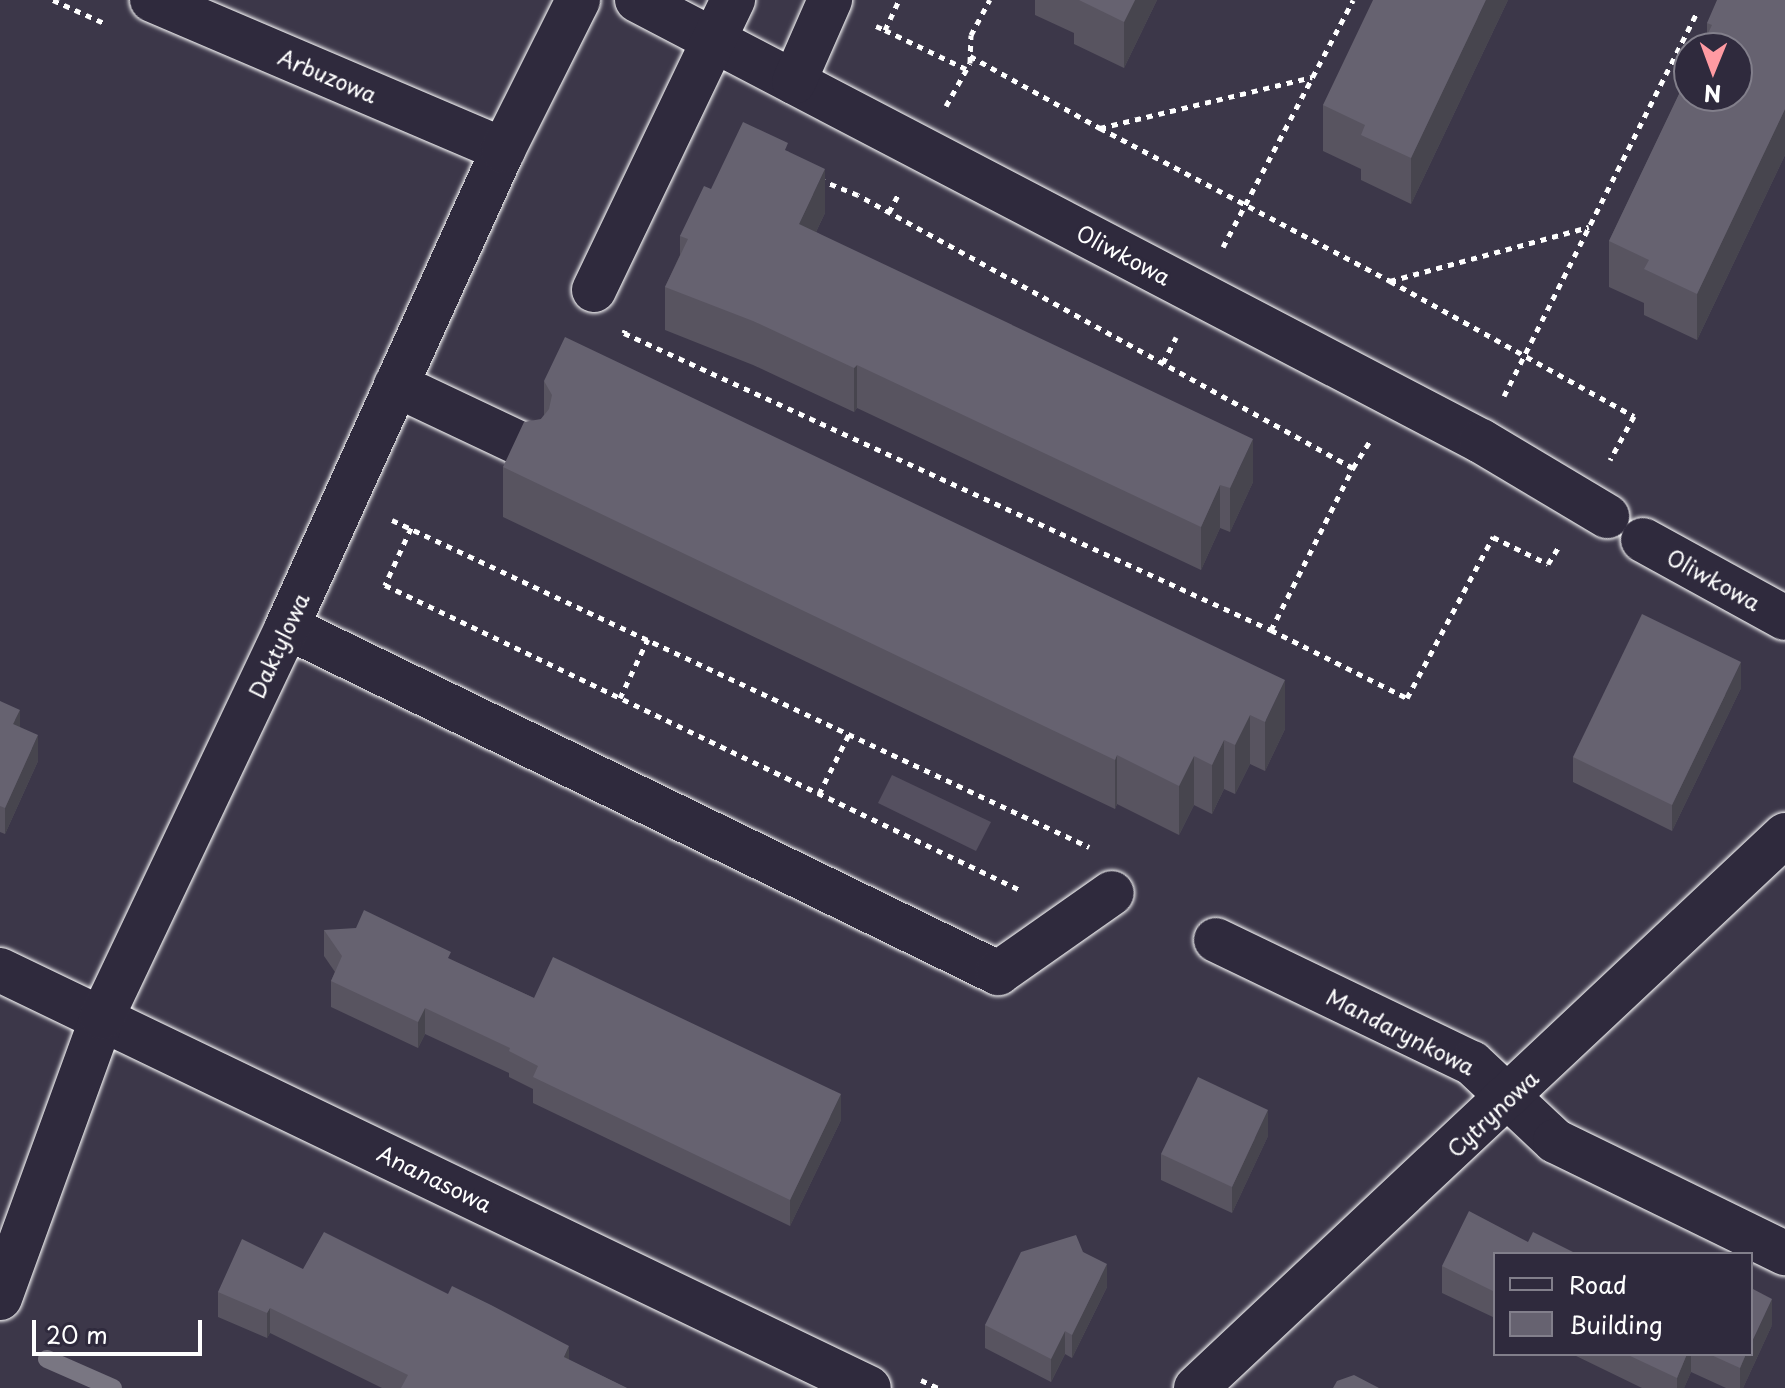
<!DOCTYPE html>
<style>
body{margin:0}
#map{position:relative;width:1785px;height:1388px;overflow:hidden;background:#3c3749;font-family:"Playpen Sans",sans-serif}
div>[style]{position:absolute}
.green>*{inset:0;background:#555060}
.stream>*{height:18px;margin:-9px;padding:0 9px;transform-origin:9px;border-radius:9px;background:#797682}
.path>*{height:5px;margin-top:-2.5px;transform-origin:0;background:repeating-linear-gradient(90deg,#fff 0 6px,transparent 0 12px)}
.roads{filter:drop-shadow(0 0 2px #fff) drop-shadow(0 0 2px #fff)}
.minor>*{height:44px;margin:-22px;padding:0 22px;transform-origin:22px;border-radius:22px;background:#2f2a3d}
.wall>*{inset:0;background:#585460}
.shaded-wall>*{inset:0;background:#47454e}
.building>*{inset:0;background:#666270}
span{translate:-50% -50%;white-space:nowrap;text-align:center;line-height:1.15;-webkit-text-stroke:6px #2f2a3d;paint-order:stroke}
.street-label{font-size:22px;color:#fff}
.legend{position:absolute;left:1493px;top:1252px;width:260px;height:104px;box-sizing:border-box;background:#2f2a3d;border:2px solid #827f8b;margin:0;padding:10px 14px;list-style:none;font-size:24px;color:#fff}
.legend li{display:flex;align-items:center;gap:16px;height:40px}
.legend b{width:40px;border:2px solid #827f8b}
.north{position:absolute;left:1673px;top:32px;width:80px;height:80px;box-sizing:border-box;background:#2f2a3d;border:2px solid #827f8b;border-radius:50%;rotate:181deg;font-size:22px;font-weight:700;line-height:32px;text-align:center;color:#fff}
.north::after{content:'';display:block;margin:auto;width:28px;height:36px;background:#ff9aa2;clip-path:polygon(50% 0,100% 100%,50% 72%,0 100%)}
.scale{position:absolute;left:32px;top:1320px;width:170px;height:36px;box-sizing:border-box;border:4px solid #fff;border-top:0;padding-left:10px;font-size:24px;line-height:28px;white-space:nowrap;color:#fff;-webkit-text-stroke:6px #2f2a3d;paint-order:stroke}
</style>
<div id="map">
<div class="green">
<i style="clip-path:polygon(892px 775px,991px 822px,976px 851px,878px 803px)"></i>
</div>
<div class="stream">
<i style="left:47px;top:1359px;width:72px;rotate:23.7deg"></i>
</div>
<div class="path">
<i style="left:53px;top:0;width:56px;rotate:24.3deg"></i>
<i style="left:876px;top:26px;width:10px;rotate:24deg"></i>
<i style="left:885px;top:30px;width:33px;rotate:-65deg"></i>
<i style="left:885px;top:30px;width:90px;rotate:25.7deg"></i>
<i style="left:970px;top:56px;width:149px;rotate:29deg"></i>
<i style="left:1100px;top:128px;width:218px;rotate:-13.5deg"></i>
<i style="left:946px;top:106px;width:49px;rotate:-60.8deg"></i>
<i style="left:970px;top:63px;width:28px;rotate:-88deg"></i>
<i style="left:971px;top:35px;width:40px;rotate:-62deg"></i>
<i style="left:1100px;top:128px;width:328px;rotate:27.8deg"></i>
<i style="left:1390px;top:281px;width:206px;rotate:-15.2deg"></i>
<i style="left:889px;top:212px;width:19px;rotate:-62deg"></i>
<i style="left:1223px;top:247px;width:279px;rotate:-62.2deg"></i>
<i style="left:1390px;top:281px;width:279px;rotate:29deg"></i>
<i style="left:1634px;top:416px;width:50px;rotate:118.6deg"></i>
<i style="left:625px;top:330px;width:3px;rotate:108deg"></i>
<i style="left:624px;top:333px;width:712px;rotate:24.66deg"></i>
<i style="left:1271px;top:630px;width:182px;rotate:-63.2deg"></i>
<i style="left:1353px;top:468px;width:565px;rotate:-151.12deg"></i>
<i style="left:858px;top:195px;width:40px;rotate:-158deg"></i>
<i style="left:1163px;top:363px;width:29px;rotate:-63deg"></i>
<i style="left:1504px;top:396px;width:427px;rotate:-63.3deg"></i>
<i style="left:1353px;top:468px;width:31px;rotate:-58deg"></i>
<i style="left:392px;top:520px;width:770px;rotate:25.13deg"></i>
<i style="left:411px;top:528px;width:63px;rotate:114.5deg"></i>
<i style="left:385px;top:585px;width:707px;rotate:25.66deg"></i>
<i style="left:1271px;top:630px;width:152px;rotate:26.6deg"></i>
<i style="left:1407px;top:698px;width:183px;rotate:-61.9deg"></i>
<i style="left:1493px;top:537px;width:61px;rotate:26.1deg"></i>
<i style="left:1548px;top:564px;width:19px;rotate:-58deg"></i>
<i style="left:620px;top:698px;width:65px;rotate:-64.6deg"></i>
<i style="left:819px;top:794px;width:67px;rotate:-63.4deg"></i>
<i style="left:921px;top:1380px;width:19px;rotate:25deg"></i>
</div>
<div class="roads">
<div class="minor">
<i style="left:152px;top:0;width:382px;rotate:23.1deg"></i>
<i style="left:637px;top:0;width:952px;rotate:27.59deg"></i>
<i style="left:1481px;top:441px;width:147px;rotate:30.8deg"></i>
<i style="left:794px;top:82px;width:90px;rotate:-66.3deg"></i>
<i style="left:594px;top:290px;width:322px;rotate:-64.4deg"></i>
<i style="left:396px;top:385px;width:145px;rotate:25.3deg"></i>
<i style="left:1643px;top:540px;width:162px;rotate:28.8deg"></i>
<i style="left:287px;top:627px;width:791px;rotate:25.95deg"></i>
<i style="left:998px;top:973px;width:139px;rotate:-35.1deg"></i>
<i style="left:1216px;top:940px;width:284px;rotate:25.7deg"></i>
<i style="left:1472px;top:1063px;width:114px;rotate:43.2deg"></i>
<i style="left:1555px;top:1141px;width:256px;rotate:26deg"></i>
<i style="left:0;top:970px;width:964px;rotate:25.69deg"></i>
<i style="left:0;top:1298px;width:299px;rotate:-70deg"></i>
<i style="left:102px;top:1017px;width:432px;rotate:-64.6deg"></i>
<i style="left:287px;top:627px;width:524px;rotate:-65.64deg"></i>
<i style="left:503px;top:150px;width:168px;rotate:-63.4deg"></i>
<i style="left:1196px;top:1388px;width:808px;rotate:-43.19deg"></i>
</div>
</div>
<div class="wall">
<i style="clip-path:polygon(1035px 0,1157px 0,1124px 68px,1074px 44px,1074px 33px,1035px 15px)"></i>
<i style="clip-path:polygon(1508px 0,1411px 204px,1361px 180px,1361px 169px,1323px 151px,1323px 105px)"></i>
<i style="clip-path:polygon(1785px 0,1785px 155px,1697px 340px,1644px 315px,1644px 303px,1609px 287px,1609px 241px,1707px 36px,1707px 23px)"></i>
<i style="clip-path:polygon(788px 151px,825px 213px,816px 232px,1253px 482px,1230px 532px,1220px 528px,1201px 570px,857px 408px,854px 412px,753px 365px,665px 330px,665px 287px,680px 255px,680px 236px,711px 189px)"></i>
<i style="clip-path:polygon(544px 381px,1285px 729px,1265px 771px,1250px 764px,1235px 794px,1224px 789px,1212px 814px,1194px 805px,1179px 835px,1117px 804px,1115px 809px,503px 517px,503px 467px,544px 415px)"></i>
<i style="clip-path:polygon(1741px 688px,1672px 831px,1573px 782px,1573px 757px)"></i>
<i style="clip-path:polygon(0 701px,20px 727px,38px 761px,5px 834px,0 832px)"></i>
<i style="clip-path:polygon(324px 930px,451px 960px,534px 998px,841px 1120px,790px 1226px,533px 1103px,533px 1089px,509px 1077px,509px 1073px,425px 1034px,418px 1048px,331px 1007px,331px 981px,335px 972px,324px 956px)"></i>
<i style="clip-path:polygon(1268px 1136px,1232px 1213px,1161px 1180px,1161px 1154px)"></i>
<i style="clip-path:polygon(1528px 1242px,1495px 1254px,1495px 1318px,1442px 1293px,1442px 1266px)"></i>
<i style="clip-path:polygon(1083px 1252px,1107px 1287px,1072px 1358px,1065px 1354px,1051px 1382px,985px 1348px,985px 1325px)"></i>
<i style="clip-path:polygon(303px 1269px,569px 1360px,627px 1388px,382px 1388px,270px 1333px,267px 1338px,218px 1317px,218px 1292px)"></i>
<i style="clip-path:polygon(1772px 1325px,1743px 1388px,1726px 1388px,1691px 1372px,1684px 1388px,1642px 1388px,1572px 1354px,1751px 1354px)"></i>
</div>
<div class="shaded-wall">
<i style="clip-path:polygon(1135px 0,1157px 0,1124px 68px,1124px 22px)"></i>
<i style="clip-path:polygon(1486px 0,1508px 0,1411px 204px,1411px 158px)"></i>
<i style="clip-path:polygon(1785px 109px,1785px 155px,1697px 340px,1697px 294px)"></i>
<i style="clip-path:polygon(825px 169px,825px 213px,799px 267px,799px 224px)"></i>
<i style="clip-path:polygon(857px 365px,857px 408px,854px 412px,854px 368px)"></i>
<i style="clip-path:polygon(1253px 439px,1253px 482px,1230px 532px,1230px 488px)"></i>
<i style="clip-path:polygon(1220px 485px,1220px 528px,1201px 570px,1201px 527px)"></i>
<i style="clip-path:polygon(1741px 662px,1741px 688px,1672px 831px,1672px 805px)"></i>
<i style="clip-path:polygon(1285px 680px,1285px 729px,1265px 771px,1265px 722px)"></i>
<i style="clip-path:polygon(20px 710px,20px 736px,13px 724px)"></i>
<i style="clip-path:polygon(1250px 715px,1250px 764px,1235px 794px,1235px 745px)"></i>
<i style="clip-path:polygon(38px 735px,38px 761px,5px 834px,5px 808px)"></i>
<i style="clip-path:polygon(1224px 740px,1224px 789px,1212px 814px,1212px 765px)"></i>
<i style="clip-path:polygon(1117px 755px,1117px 804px,1115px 809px,1115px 760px)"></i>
<i style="clip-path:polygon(1194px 756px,1194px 805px,1179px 835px,1179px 786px)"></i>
<i style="clip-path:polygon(425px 1008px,425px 1034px,418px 1048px,418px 1022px)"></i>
<i style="clip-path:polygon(841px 1094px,841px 1120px,790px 1226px,790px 1200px)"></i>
<i style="clip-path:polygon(1268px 1110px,1268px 1136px,1232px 1213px,1232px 1187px)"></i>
<i style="clip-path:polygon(1107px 1264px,1107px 1287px,1072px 1358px,1072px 1335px)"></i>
<i style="clip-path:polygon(1772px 1299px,1772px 1325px,1743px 1388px,1740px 1388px,1740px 1368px,1746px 1354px,1751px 1354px,1751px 1344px)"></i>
<i style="clip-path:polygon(270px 1308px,270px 1333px,267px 1338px,267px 1313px)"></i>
<i style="clip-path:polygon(1065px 1331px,1065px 1354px,1051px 1382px,1051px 1359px)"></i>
<i style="clip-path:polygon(569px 1346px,569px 1371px,564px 1357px)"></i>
<i style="clip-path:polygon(1687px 1354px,1691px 1354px,1691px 1372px,1684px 1388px,1677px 1388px,1677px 1378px)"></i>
</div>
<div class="building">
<i style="clip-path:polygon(1079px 0,1135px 0,1124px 22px)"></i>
<i style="clip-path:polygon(1373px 0,1486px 0,1411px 158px,1361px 135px,1365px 125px,1323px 105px)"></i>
<i style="clip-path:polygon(1717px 0,1785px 0,1785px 109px,1697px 294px,1644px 269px,1649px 260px,1609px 241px,1689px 73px,1689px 96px,1737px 96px,1737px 48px,1701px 48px,1712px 25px,1707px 23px)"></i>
<i style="clip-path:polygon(743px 122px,788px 143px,785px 150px,825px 169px,799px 224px,1253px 439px,1230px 488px,1220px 485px,1201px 527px,857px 365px,854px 368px,753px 321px,665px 287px,688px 239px,680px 236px,704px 186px,711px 189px)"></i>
<i style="clip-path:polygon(565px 337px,1285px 680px,1265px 722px,1250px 715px,1235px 745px,1224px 740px,1212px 765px,1194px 756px,1179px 786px,1117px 755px,1115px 760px,503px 467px,524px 422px,541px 419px,549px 409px,552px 395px,544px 381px)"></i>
<i style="clip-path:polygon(1642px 614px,1741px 662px,1672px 805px,1573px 757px)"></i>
<i style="clip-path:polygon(0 701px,20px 710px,13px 724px,38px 735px,5px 808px,0 806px)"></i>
<i style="clip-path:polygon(364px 910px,451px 952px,448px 958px,534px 998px,553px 957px,841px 1094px,790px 1200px,533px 1077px,538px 1066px,509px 1051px,510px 1048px,425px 1008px,418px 1022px,331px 981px,342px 956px,324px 930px,356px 928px)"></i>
<i style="clip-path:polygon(1198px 1077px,1268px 1110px,1232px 1187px,1161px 1154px)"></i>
<i style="clip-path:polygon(1469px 1211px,1528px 1242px,1533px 1232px,1577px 1254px,1495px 1254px,1495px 1292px,1442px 1266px)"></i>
<i style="clip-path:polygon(324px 1232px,448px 1294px,452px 1286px,491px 1305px,569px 1346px,564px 1357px,627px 1388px,401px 1388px,408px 1375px,270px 1308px,267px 1313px,218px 1292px,242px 1239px,303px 1269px)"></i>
<i style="clip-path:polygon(1076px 1235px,1083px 1252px,1107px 1264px,1072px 1335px,1065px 1331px,1051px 1359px,985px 1325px,1021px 1252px)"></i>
<i style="clip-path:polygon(1751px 1288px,1772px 1299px,1751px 1344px)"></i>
<i style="clip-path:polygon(1626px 1354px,1687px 1354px,1677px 1378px)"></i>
<i style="clip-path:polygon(1709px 1354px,1746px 1354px,1740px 1368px)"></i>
<i style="clip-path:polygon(1354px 1375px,1379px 1388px,1380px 1388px,1333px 1388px,1337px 1381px)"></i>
</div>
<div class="street-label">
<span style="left:328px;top:75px;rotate:23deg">Arbuzowa</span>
<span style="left:1124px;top:254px;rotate:28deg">Oliwkowa</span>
<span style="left:1714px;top:579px;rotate:29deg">Oliwkowa</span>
<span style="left:278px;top:645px;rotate:-65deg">Daktylowa</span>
<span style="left:1401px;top:1031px;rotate:27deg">Mandarynkowa</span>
<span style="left:1492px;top:1113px;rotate:-43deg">Cytrynowa</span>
<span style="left:435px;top:1178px;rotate:26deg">Ananasowa</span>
</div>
<ul class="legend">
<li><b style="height:10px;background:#2f2a3d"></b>Road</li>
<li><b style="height:22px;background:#666270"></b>Building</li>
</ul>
<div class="north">N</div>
<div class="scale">20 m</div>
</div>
